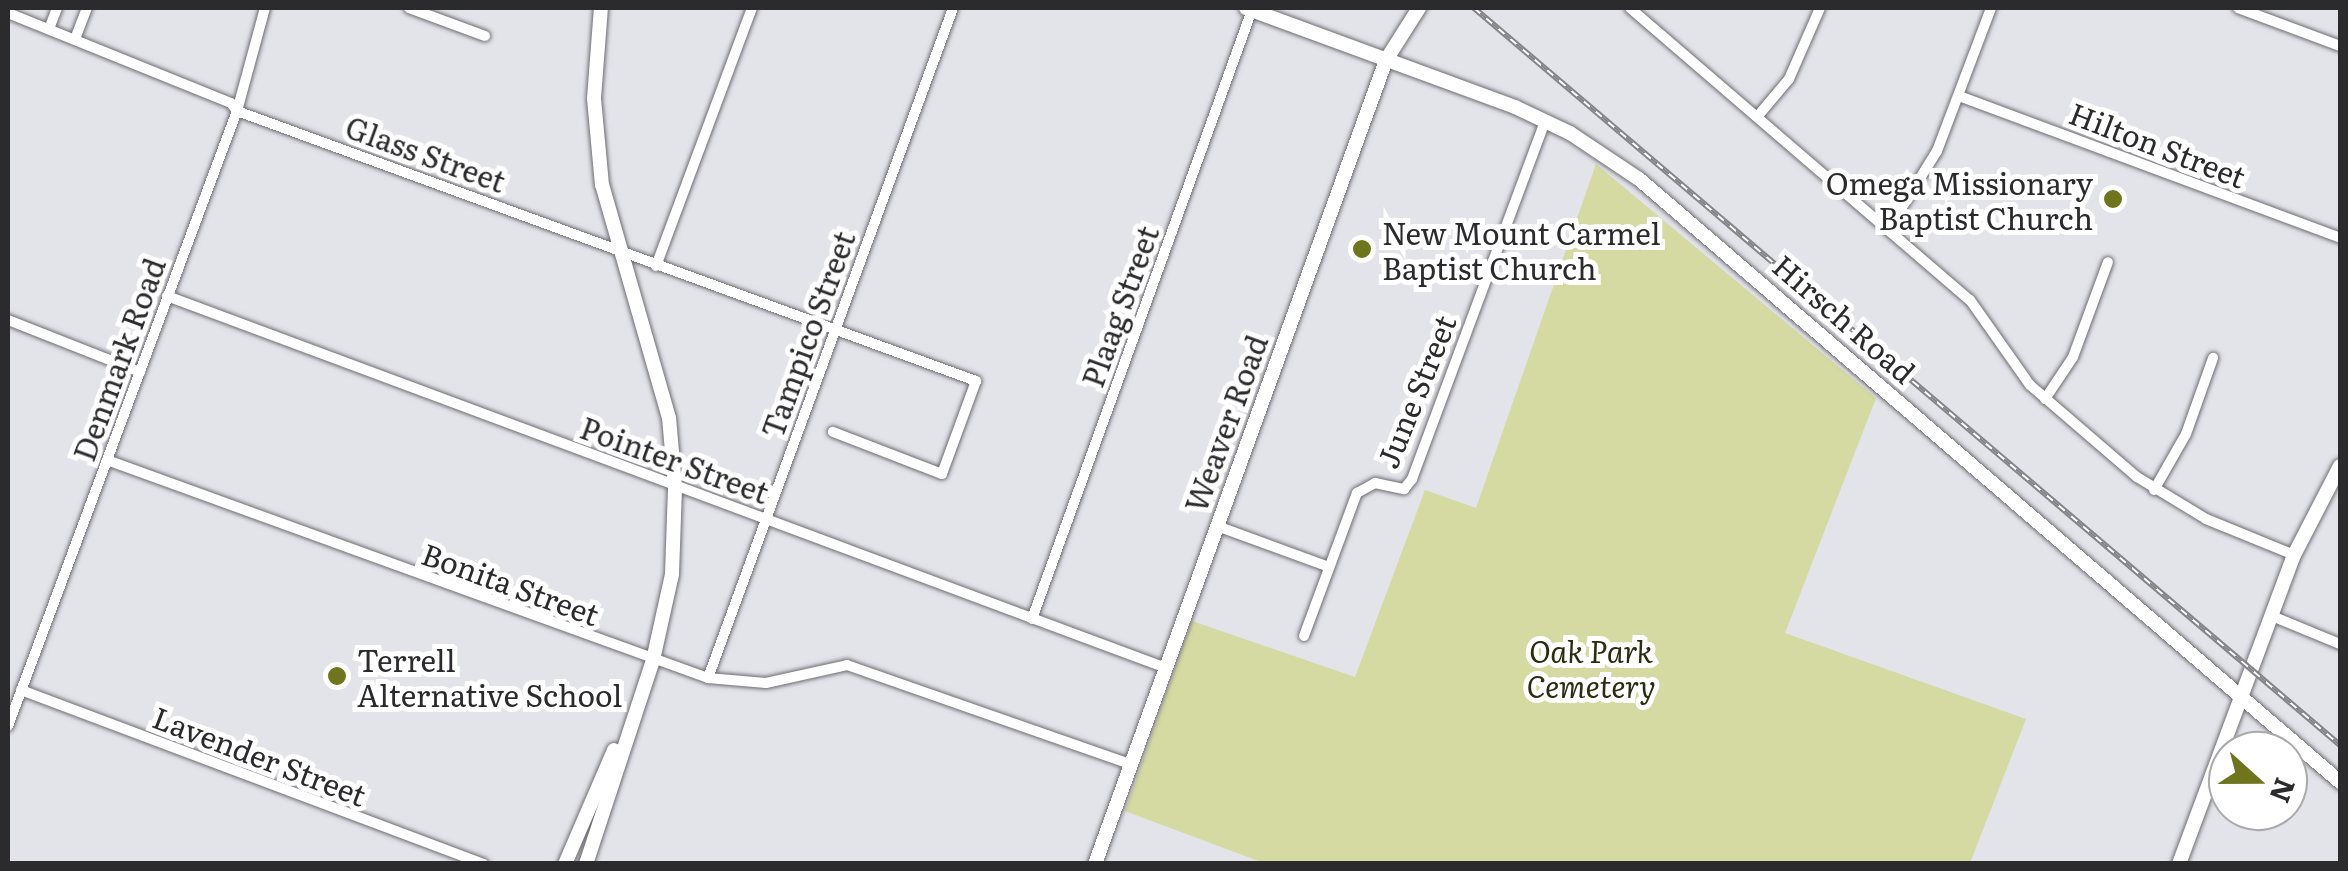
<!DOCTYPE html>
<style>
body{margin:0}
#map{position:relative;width:2348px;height:871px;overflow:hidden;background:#e3e3ea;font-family:Literata,serif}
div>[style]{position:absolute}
.green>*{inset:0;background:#d4daa1}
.roads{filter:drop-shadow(0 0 2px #6d6d73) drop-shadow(0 0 2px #6d6d73)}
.street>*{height:10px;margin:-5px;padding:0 5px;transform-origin:5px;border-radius:5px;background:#fff}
.secondary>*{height:14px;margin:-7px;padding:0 7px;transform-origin:7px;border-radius:7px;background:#fff}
.rail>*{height:6px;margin-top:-3px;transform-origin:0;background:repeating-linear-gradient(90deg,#fff 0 8px,#848488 0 16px);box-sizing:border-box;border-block:2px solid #848488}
.dots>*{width:28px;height:28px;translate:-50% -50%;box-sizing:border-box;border:5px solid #fff;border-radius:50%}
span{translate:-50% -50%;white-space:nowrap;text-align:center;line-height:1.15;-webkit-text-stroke:10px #fff;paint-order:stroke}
.street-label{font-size:30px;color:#2b2b2d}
.poi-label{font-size:30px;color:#2b2b2d}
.right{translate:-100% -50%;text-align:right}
.left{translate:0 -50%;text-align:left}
.park-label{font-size:30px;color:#2a2d10;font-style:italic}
.frame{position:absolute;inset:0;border:10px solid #2b2b2d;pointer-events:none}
.north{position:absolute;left:2208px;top:731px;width:100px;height:100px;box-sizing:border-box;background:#fff;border:2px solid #aaaaab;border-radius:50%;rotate:111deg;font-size:28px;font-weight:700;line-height:40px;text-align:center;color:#2b2b2d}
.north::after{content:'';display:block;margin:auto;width:35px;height:45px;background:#6f751c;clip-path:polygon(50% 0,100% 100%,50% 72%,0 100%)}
</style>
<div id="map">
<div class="green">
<i style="clip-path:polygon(1596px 164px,1876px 398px,1785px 633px,2026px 719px,1970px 863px,1264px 863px,1125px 811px,1192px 621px,1355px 677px,1425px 490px,1476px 508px)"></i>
</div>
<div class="roads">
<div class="street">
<i style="left:409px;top:8px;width:81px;rotate:20.2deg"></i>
<i style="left:1630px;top:8px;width:448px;rotate:40.7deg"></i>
<i style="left:1970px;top:300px;width:104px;rotate:54.8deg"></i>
<i style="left:2030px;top:385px;width:141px;rotate:40.7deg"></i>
<i style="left:2137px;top:477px;width:81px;rotate:31.3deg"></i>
<i style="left:2206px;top:519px;width:95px;rotate:22.2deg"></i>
<i style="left:2238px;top:8px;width:109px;rotate:20.4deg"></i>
<i style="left:8px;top:13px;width:240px;rotate:22deg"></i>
<i style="left:231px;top:103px;width:10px;rotate:53deg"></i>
<i style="left:237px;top:111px;width:787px;rotate:20.07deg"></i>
<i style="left:976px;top:381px;width:99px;rotate:110.1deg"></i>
<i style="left:942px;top:474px;width:117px;rotate:-158.9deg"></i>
<i style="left:49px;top:29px;width:22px;rotate:-69deg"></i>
<i style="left:75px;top:39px;width:33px;rotate:-69deg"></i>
<i style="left:1959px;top:96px;width:407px;rotate:20.4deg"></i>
<i style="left:1757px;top:117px;width:50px;rotate:-49.9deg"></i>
<i style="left:1789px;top:79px;width:77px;rotate:-66.4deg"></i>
<i style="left:1889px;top:228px;width:91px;rotate:-58.1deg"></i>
<i style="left:1937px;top:151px;width:153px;rotate:-69.3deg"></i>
<i style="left:656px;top:266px;width:275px;rotate:-69.6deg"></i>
<i style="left:167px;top:296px;width:1066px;rotate:20.42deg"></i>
<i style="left:8px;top:320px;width:142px;rotate:21.5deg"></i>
<i style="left:2045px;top:399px;width:50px;rotate:-56.3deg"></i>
<i style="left:2073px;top:357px;width:101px;rotate:-69.8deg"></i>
<i style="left:107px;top:460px;width:639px;rotate:19.94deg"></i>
<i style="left:708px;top:678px;width:58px;rotate:4.9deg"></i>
<i style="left:766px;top:683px;width:83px;rotate:-12.5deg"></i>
<i style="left:847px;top:665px;width:300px;rotate:19.3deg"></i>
<i style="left:2154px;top:490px;width:64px;rotate:-60.3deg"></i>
<i style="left:2186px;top:434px;width:81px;rotate:-70.4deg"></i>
<i style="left:1217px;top:526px;width:119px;rotate:20.1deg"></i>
<i style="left:2272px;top:616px;width:74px;rotate:22.4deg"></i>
<i style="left:1032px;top:619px;width:648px;rotate:-70.14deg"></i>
<i style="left:1304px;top:636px;width:153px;rotate:-69.7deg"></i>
<i style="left:1357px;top:493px;width:21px;rotate:-29deg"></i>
<i style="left:1375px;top:483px;width:30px;rotate:12deg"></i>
<i style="left:1404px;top:489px;width:13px;rotate:-51deg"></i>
<i style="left:1412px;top:479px;width:381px;rotate:-69.6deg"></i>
<i style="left:708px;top:678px;width:713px;rotate:-69.91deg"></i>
<i style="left:21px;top:690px;width:494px;rotate:20.6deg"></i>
<i style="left:8px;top:726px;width:656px;rotate:-69.58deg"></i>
<i style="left:237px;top:111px;width:107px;rotate:-74.8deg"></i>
</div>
<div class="secondary">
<i style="left:1246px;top:8px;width:287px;rotate:20.2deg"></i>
<i style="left:1515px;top:107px;width:61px;rotate:25.3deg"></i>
<i style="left:1570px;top:133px;width:83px;rotate:33.7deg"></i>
<i style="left:1639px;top:179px;width:925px;rotate:40.7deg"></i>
<i style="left:565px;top:864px;width:124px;rotate:-66.7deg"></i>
<i style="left:586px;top:864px;width:215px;rotate:-71.8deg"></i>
<i style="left:653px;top:660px;width:88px;rotate:-77.5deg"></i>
<i style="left:672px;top:574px;width:88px;rotate:-88deg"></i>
<i style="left:675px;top:486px;width:68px;rotate:-95deg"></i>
<i style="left:669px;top:418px;width:242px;rotate:-106deg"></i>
<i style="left:602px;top:185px;width:87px;rotate:-95.3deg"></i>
<i style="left:594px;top:98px;width:90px;rotate:-85.6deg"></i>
<i style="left:1095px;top:864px;width:855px;rotate:-70.1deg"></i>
<i style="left:1386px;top:60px;width:62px;rotate:-57.6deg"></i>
<i style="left:2179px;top:864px;width:330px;rotate:-69.6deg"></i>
<i style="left:2294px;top:555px;width:100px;rotate:-62.7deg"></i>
</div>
</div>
<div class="rail">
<i style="left:1474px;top:8px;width:1137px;rotate:40.4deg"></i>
</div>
<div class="dots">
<i style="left:2113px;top:199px;background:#6f751c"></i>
<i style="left:1362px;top:249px;background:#6f751c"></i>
<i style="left:337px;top:676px;background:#6f751c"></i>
</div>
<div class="street-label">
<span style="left:2158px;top:144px;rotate:21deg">Hilton Street</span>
<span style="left:426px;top:153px;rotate:20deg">Glass Street</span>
<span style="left:1119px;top:306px;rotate:-70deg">Plaag Street</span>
<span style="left:1845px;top:318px;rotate:41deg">Hirsch Road</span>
<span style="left:807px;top:334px;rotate:-70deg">Tampico Street</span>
<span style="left:118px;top:359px;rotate:-70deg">Denmark Road</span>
<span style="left:1415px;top:391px;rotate:-68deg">June Street</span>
<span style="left:1225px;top:423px;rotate:-70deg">Weaver Road</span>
<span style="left:675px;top:459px;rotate:20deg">Pointer Street</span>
<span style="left:511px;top:583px;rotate:20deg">Bonita Street</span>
<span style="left:260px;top:755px;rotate:21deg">Lavender Street</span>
</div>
<div class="poi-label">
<span class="right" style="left:2093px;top:199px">Omega Missionary<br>Baptist Church</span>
<span class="left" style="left:1382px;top:249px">New Mount Carmel<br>Baptist Church</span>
<span class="left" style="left:357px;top:676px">Terrell<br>Alternative School</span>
</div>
<div class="park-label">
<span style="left:1591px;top:667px">Oak Park<br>Cemetery</span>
</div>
<div class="frame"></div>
<div class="north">N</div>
</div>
